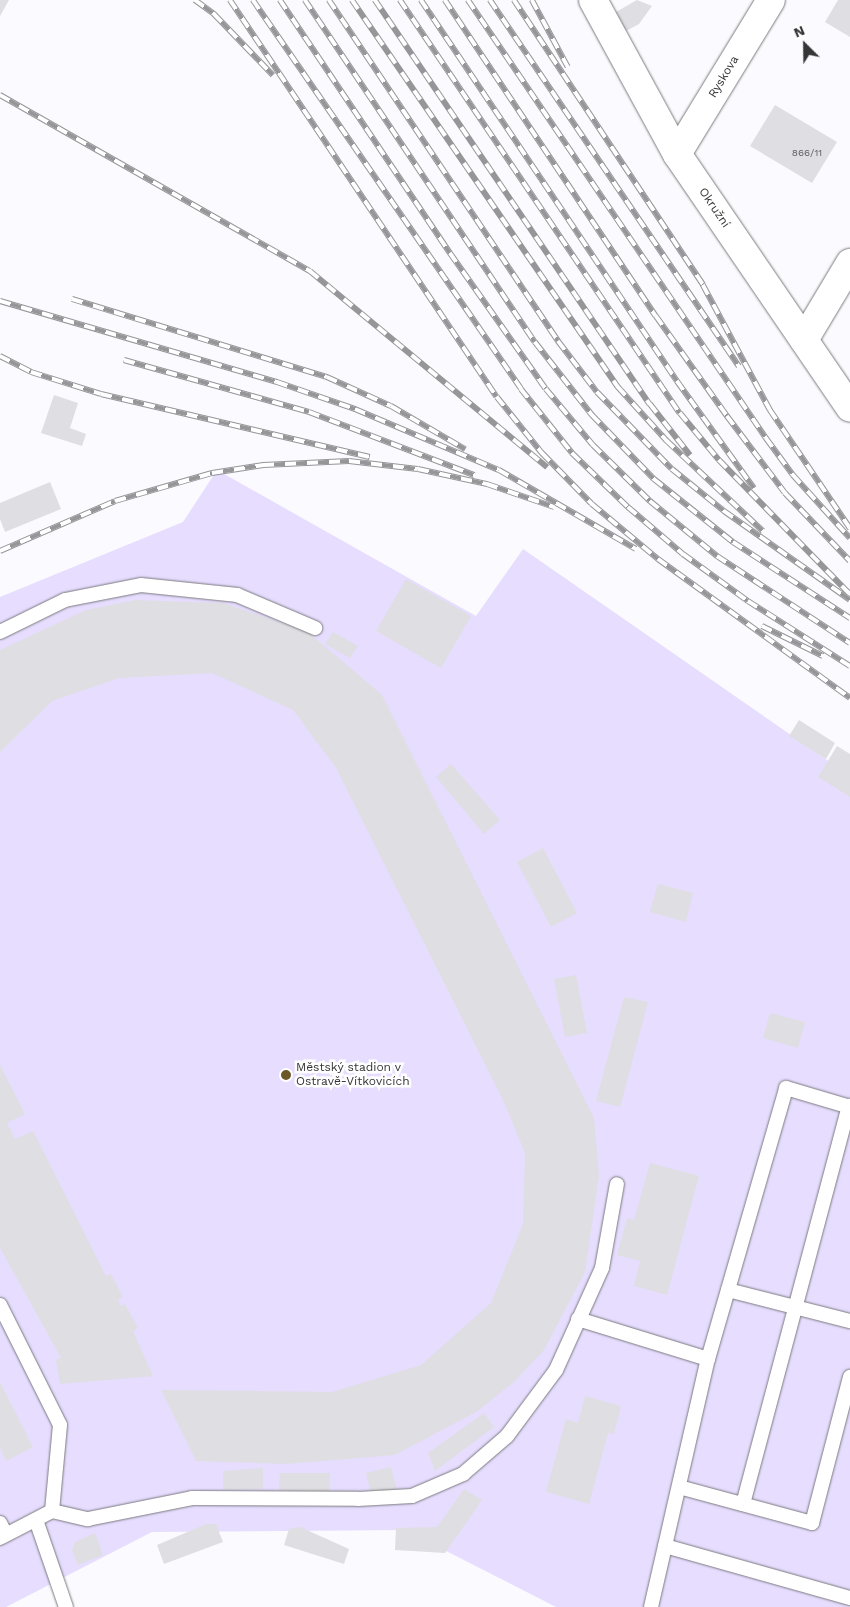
<!DOCTYPE html>
<meta charset="utf-8">
<style>
body{margin:0}
#map{position:relative;width:850px;height:1607px;overflow:hidden;background:#fbfaff;font-family:"Work Sans",sans-serif}
div>[style]{position:absolute}
.green>*{inset:0;background:#e7ddff}
.building>*{inset:0;background:#dfdee3}
.roads{filter:drop-shadow(0 0 1px #7b7a7e) drop-shadow(0 0 1px #7b7a7e)}
.service>*{height:14px;margin:-7px;padding:0 7px;transform-origin:7px;border-radius:7px;background:#fff}
.minor>*{height:28px;margin:-14px;padding:0 14px;transform-origin:14px;border-radius:14px;background:#fff}
.rail>*{height:5.5px;margin-top:-2.75px;transform-origin:0;background:repeating-linear-gradient(90deg,#fff 0 11px,#969699 0 22px);box-sizing:border-box;border-block:1px solid #969699}
.dots>*{width:14px;height:14px;translate:-50% -50%;box-sizing:border-box;border:2px solid #fff;border-radius:50%}
span{translate:-50% -50%;white-space:nowrap;text-align:center;line-height:1.15;-webkit-text-stroke:5px #fff;paint-order:stroke}
.number-label{font-size:10px;color:#605f62}
.number-label span{-webkit-text-stroke-width:0}
.street-label{font-size:12px;color:#353537}
.poi-label{font-size:12px;color:#353537}
.left{translate:0 -50%;text-align:left}
.north{position:absolute;left:780px;top:20px;width:50px;height:50px;-webkit-text-stroke:4px #fff;paint-order:stroke;rotate:337deg;font-size:14px;font-weight:700;line-height:20px;text-align:center;color:#353537}
.north::after{content:'';display:block;margin:auto;width:18px;height:22px;background:#353537;clip-path:polygon(50% 0,100% 100%,50% 72%,0 100%)}
</style>
<div id="map">
<div class="green">
<i style="clip-path:polygon(217px 470px,476px 616px,523px 549px,850px 776px,850px 1607px,556px 1607px,405px 1530px,152px 1532px,6px 1607px,0 1607px,0 597px,183px 522px)"></i>
</div>
<div class="building">
<i style="clip-path:polygon(0 0,9px 0,0 16px)"></i>
<i style="clip-path:polygon(637px 0,652px 6px,639px 24px,626px 31px,616px 12px)"></i>
<i style="clip-path:polygon(838px 0,850px 0,850px 37px,825px 22px)"></i>
<i style="clip-path:polygon(775px 105px,837px 142px,812px 183px,750px 146px)"></i>
<i style="clip-path:polygon(54px 395px,78px 403px,70px 428px,86px 434px,82px 446px,41px 433px)"></i>
<i style="clip-path:polygon(50px 482px,61px 509px,5px 532px,0 519px,0 503px)"></i>
<i style="clip-path:polygon(406px 579px,471px 616px,441px 668px,376px 631px)"></i>
<i style="clip-path:polygon(135px 600px,223px 603px,308px 632px,382px 695px,594px 1118px,599px 1176px,585px 1272px,544px 1350px,513px 1383px,476px 1412px,395px 1455px,287px 1464px,196px 1461px,161px 1390px,332px 1392px,421px 1365px,491px 1303px,523px 1224px,525px 1153px,504px 1102px,336px 768px,293px 710px,212px 673px,119px 678px,52px 701px,0 752px,0 650px,86px 610px)"></i>
<i style="clip-path:polygon(333px 632px,358px 646px,350px 658px,325px 644px)"></i>
<i style="clip-path:polygon(799px 720px,835px 743px,826px 759px,789px 736px)"></i>
<i style="clip-path:polygon(837px 746px,850px 754px,850px 797px,818px 777px)"></i>
<i style="clip-path:polygon(451px 764px,500px 820px,484px 834px,436px 777px)"></i>
<i style="clip-path:polygon(543px 848px,577px 913px,551px 927px,517px 862px)"></i>
<i style="clip-path:polygon(658px 884px,693px 893px,686px 922px,650px 912px)"></i>
<i style="clip-path:polygon(576px 975px,587px 1033px,565px 1037px,554px 979px)"></i>
<i style="clip-path:polygon(624px 997px,648px 1002px,620px 1107px,596px 1101px)"></i>
<i style="clip-path:polygon(770px 1013px,805px 1022px,798px 1048px,763px 1038px)"></i>
<i style="clip-path:polygon(0 1065px,25px 1114px,7px 1123px,15px 1139px,33px 1131px,106px 1276px,111px 1274px,123px 1297px,118px 1300px,121px 1306px,125px 1304px,138px 1328px,133px 1331px,153px 1376px,60px 1384px,56px 1360px,61px 1358px,0 1248px)"></i>
<i style="clip-path:polygon(650px 1163px,699px 1176px,667px 1295px,634px 1286px,640px 1261px,617px 1255px,627px 1218px,634px 1220px)"></i>
<i style="clip-path:polygon(0 1382px,33px 1447px,6px 1461px,0 1448px)"></i>
<i style="clip-path:polygon(585px 1396px,621px 1406px,614px 1434px,608px 1433px,589px 1504px,546px 1492px,566px 1419px,578px 1423px)"></i>
<i style="clip-path:polygon(484px 1413px,494px 1427px,435px 1471px,428px 1453px)"></i>
<i style="clip-path:polygon(391px 1467px,397px 1491px,372px 1497px,366px 1473px)"></i>
<i style="clip-path:polygon(263px 1468px,263px 1489px,223px 1490px,223px 1471px)"></i>
<i style="clip-path:polygon(280px 1473px,330px 1473px,329px 1493px,279px 1490px)"></i>
<i style="clip-path:polygon(464px 1489px,482px 1500px,445px 1553px,395px 1550px,396px 1528px,437px 1527px)"></i>
<i style="clip-path:polygon(206px 1524px,216px 1524px,223px 1542px,164px 1564px,157px 1545px)"></i>
<i style="clip-path:polygon(300px 1527px,349px 1549px,344px 1564px,284px 1545px,289px 1529px)"></i>
<i style="clip-path:polygon(95px 1533px,103px 1555px,78px 1565px,72px 1550px,75px 1542px)"></i>
</div>
<div class="roads">
<div class="service">
<i style="left:0;top:632px;width:72px;rotate:-26.2deg"></i>
<i style="left:65px;top:600px;width:77px;rotate:-11.2deg"></i>
<i style="left:141px;top:585px;width:97px;rotate:5.9deg"></i>
<i style="left:237px;top:595px;width:85px;rotate:22.9deg"></i>
<i style="left:728px;top:1290px;width:126px;rotate:14.3deg"></i>
<i style="left:0;top:1305px;width:134px;rotate:63.4deg"></i>
<i style="left:60px;top:1425px;width:86px;rotate:95.3deg"></i>
<i style="left:52px;top:1511px;width:59px;rotate:152.6deg"></i>
<i style="left:578px;top:1319px;width:136px;rotate:17.1deg"></i>
<i style="left:708px;top:1359px;width:282px;rotate:-73.9deg"></i>
<i style="left:786px;top:1088px;width:67px;rotate:16.5deg"></i>
<i style="left:679px;top:1487px;width:138px;rotate:15.1deg"></i>
<i style="left:812px;top:1523px;width:151px;rotate:-75.4deg"></i>
<i style="left:743px;top:1504px;width:412px;rotate:-75.1deg"></i>
<i style="left:52px;top:1511px;width:37px;rotate:13deg"></i>
<i style="left:88px;top:1519px;width:106px;rotate:-11.4deg"></i>
<i style="left:192px;top:1498px;width:166px;rotate:0.3deg"></i>
<i style="left:358px;top:1499px;width:54px;rotate:-3.2deg"></i>
<i style="left:412px;top:1496px;width:56px;rotate:-23.3deg"></i>
<i style="left:463px;top:1474px;width:58px;rotate:-40.8deg"></i>
<i style="left:507px;top:1436px;width:82px;rotate:-53.4deg"></i>
<i style="left:556px;top:1370px;width:112px;rotate:-65.7deg"></i>
<i style="left:602px;top:1268px;width:85px;rotate:-79.9deg"></i>
<i style="left:36px;top:1520px;width:92px;rotate:71deg"></i>
<i style="left:0;top:1523px;width:13px;rotate:63deg"></i>
<i style="left:665px;top:1546px;width:192px;rotate:15.7deg"></i>
<i style="left:651px;top:1607px;width:254px;rotate:-77.1deg"></i>
</div>
<div class="minor">
<i style="left:593px;top:0;width:175px;rotate:61.4deg"></i>
<i style="left:677px;top:154px;width:307px;rotate:55.7deg"></i>
<i style="left:677px;top:154px;width:180px;rotate:-58.6deg"></i>
<i style="left:804px;top:340px;width:90px;rotate:-59.1deg"></i>
</div>
</div>
<div class="rail">
<i style="left:195px;top:0;width:24px;rotate:36deg"></i>
<i style="left:214px;top:14px;width:85px;rotate:46deg"></i>
<i style="left:230px;top:0;width:478px;rotate:56.1deg"></i>
<i style="left:497px;top:397px;width:72px;rotate:51.2deg"></i>
<i style="left:542px;top:453px;width:71px;rotate:45.6deg"></i>
<i style="left:592px;top:504px;width:86px;rotate:39.8deg"></i>
<i style="left:658px;top:559px;width:237px;rotate:35.9deg"></i>
<i style="left:253px;top:0;width:472px;rotate:55.4deg"></i>
<i style="left:521px;top:389px;width:82px;rotate:51.4deg"></i>
<i style="left:572px;top:453px;width:78px;rotate:44deg"></i>
<i style="left:628px;top:507px;width:72px;rotate:40.5deg"></i>
<i style="left:683px;top:554px;width:80px;rotate:35.9deg"></i>
<i style="left:748px;top:601px;width:121px;rotate:32.5deg"></i>
<i style="left:280px;top:0;width:305px;rotate:56.1deg"></i>
<i style="left:450px;top:253px;width:166px;rotate:54.8deg"></i>
<i style="left:546px;top:389px;width:73px;rotate:50deg"></i>
<i style="left:593px;top:445px;width:80px;rotate:44.5deg"></i>
<i style="left:650px;top:501px;width:87px;rotate:39.4deg"></i>
<i style="left:717px;top:556px;width:159px;rotate:33.2deg"></i>
<i style="left:305px;top:0;width:412px;rotate:56.1deg"></i>
<i style="left:535px;top:342px;width:93px;rotate:52deg"></i>
<i style="left:592px;top:415px;width:89px;rotate:45.9deg"></i>
<i style="left:654px;top:479px;width:101px;rotate:38.6deg"></i>
<i style="left:733px;top:542px;width:140px;rotate:33deg"></i>
<i style="left:329px;top:0;width:411px;rotate:56.1deg"></i>
<i style="left:558px;top:341px;width:64px;rotate:52.6deg"></i>
<i style="left:597px;top:392px;width:107px;rotate:45.8deg"></i>
<i style="left:672px;top:469px;width:67px;rotate:38.9deg"></i>
<i style="left:724px;top:511px;width:154px;rotate:35.2deg"></i>
<i style="left:352px;top:0;width:470px;rotate:55.5deg"></i>
<i style="left:618px;top:387px;width:72px;rotate:47.8deg"></i>
<i style="left:666px;top:440px;width:133px;rotate:43.2deg"></i>
<i style="left:375px;top:0;width:489px;rotate:55.8deg"></i>
<i style="left:650px;top:404px;width:65px;rotate:51.9deg"></i>
<i style="left:400px;top:0;width:499px;rotate:55.9deg"></i>
<i style="left:680px;top:413px;width:61px;rotate:50.3deg"></i>
<i style="left:719px;top:460px;width:185px;rotate:45.7deg"></i>
<i style="left:421px;top:0;width:459px;rotate:56.1deg"></i>
<i style="left:677px;top:381px;width:132px;rotate:54.3deg"></i>
<i style="left:445px;top:0;width:380px;rotate:56.3deg"></i>
<i style="left:656px;top:316px;width:123px;rotate:54.6deg"></i>
<i style="left:727px;top:416px;width:96px;rotate:53deg"></i>
<i style="left:785px;top:493px;width:94px;rotate:46.3deg"></i>
<i style="left:468px;top:0;width:530px;rotate:55.77deg"></i>
<i style="left:766px;top:438px;width:46px;rotate:53.9deg"></i>
<i style="left:793px;top:475px;width:85px;rotate:47.9deg"></i>
<i style="left:490px;top:0;width:443px;rotate:55.8deg"></i>
<i style="left:514px;top:0;width:342px;rotate:56.4deg"></i>
<i style="left:703px;top:285px;width:142px;rotate:61.8deg"></i>
<i style="left:770px;top:410px;width:143px;rotate:55.9deg"></i>
<i style="left:532px;top:0;width:76px;rotate:61.8deg"></i>
<i style="left:0;top:95px;width:356px;rotate:29.6deg"></i>
<i style="left:310px;top:271px;width:308px;rotate:39.6deg"></i>
<i style="left:72px;top:299px;width:267px;rotate:17deg"></i>
<i style="left:327px;top:377px;width:70px;rotate:24.4deg"></i>
<i style="left:391px;top:406px;width:86px;rotate:30.2deg"></i>
<i style="left:0;top:301px;width:289px;rotate:16.3deg"></i>
<i style="left:277px;top:382px;width:83px;rotate:19.1deg"></i>
<i style="left:355px;top:409px;width:156px;rotate:23deg"></i>
<i style="left:499px;top:470px;width:158px;rotate:30deg"></i>
<i style="left:0;top:356px;width:35px;rotate:27deg"></i>
<i style="left:31px;top:372px;width:73px;rotate:17.4deg"></i>
<i style="left:101px;top:394px;width:276px;rotate:13.2deg"></i>
<i style="left:124px;top:360px;width:192px;rotate:15.7deg"></i>
<i style="left:309px;top:412px;width:177px;rotate:20.9deg"></i>
<i style="left:0;top:551px;width:125px;rotate:-23.5deg"></i>
<i style="left:115px;top:501px;width:101px;rotate:-16.1deg"></i>
<i style="left:212px;top:473px;width:52px;rotate:-8.9deg"></i>
<i style="left:263px;top:465px;width:86px;rotate:-2.7deg"></i>
<i style="left:349px;top:461px;width:69px;rotate:6.6deg"></i>
<i style="left:418px;top:469px;width:71px;rotate:12.3deg"></i>
<i style="left:487px;top:484px;width:71px;rotate:18.9deg"></i>
<i style="left:762px;top:626px;width:68px;rotate:26.2deg"></i>
</div>
<div class="dots">
<i style="left:286px;top:1075px;background:#6b5827"></i>
</div>
<div class="number-label">
<span style="left:807px;top:153px">866/11</span>
</div>
<div class="street-label">
<span style="left:724px;top:77px;rotate:-59deg">Ryskova</span>
<span style="left:714px;top:208px;rotate:56deg">Okružní</span>
</div>
<div class="poi-label">
<span class="left" style="left:296px;top:1075px">Městský stadion v<br>Ostravě-Vítkovicích</span>
</div>
<div class="north">N</div>
</div>
